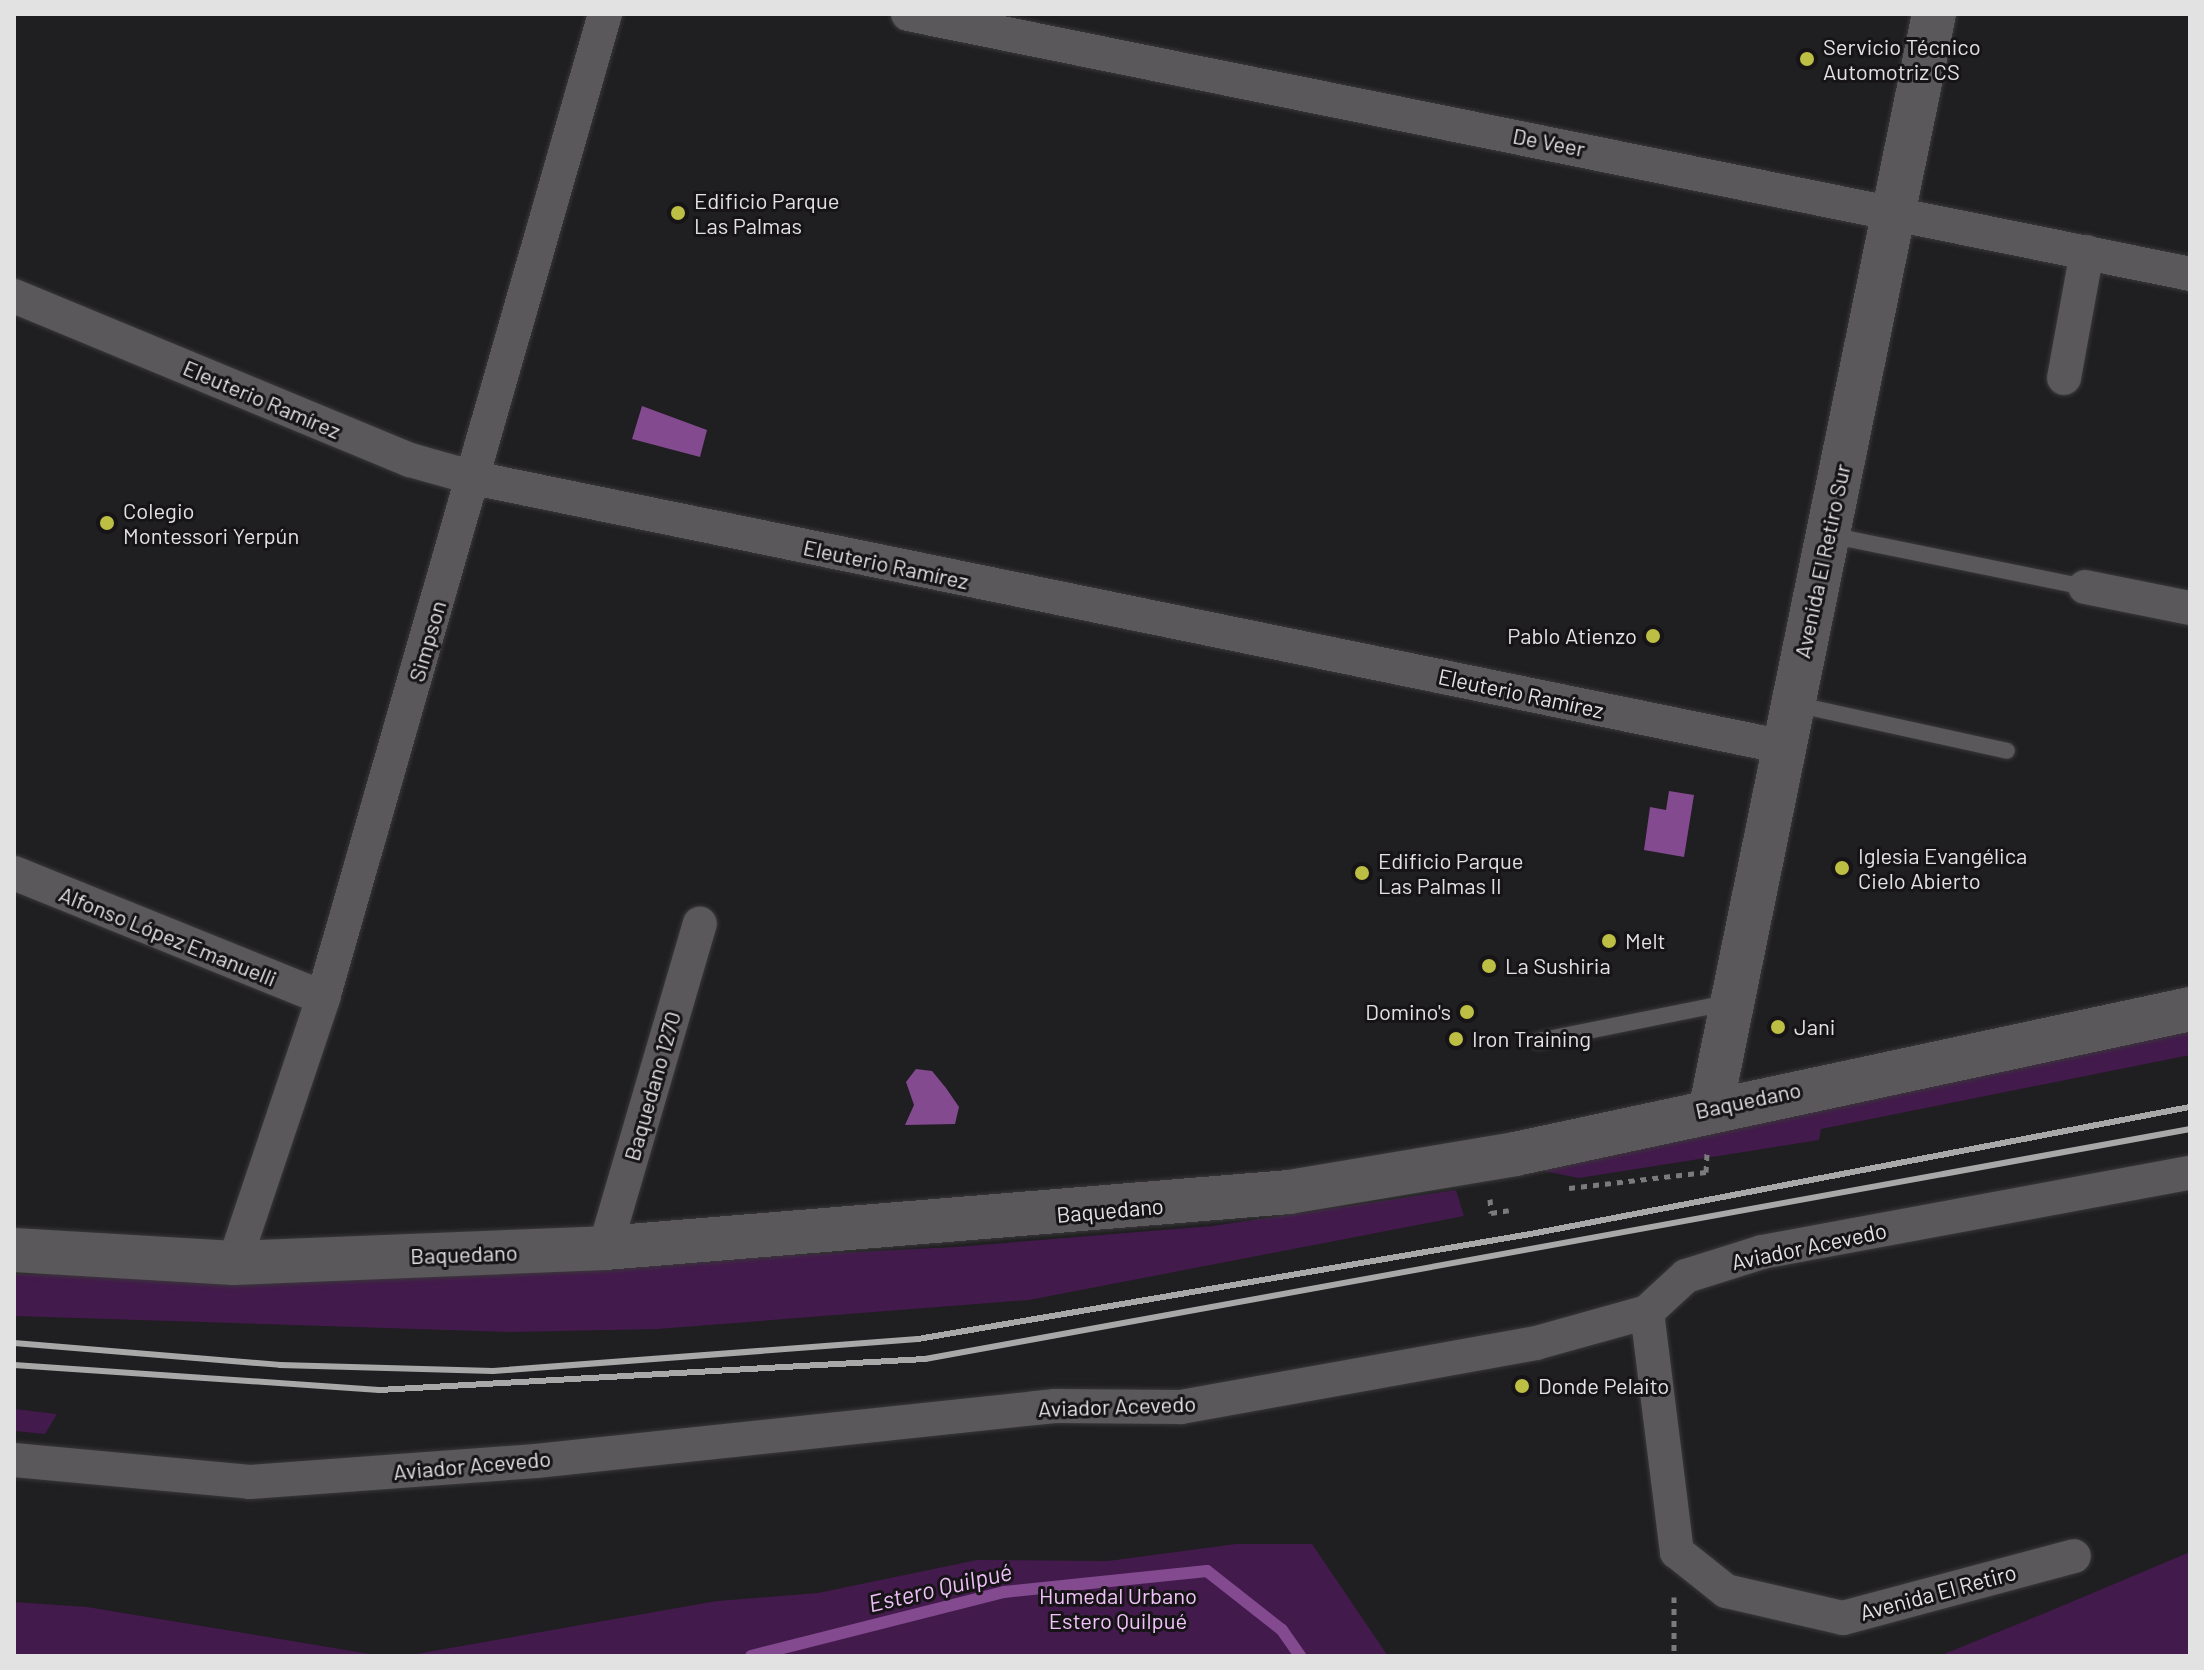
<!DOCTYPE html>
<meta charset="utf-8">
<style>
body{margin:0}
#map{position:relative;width:2204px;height:1670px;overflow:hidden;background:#1f1e20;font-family:Barlow,sans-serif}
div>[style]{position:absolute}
.green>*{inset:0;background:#431a4c}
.water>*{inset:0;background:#834a8f}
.stream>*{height:12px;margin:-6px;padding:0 6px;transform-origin:6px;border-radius:6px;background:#834a8f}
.path>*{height:5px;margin-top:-2.5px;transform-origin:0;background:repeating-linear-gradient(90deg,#7b7a7c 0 6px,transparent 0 12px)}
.roads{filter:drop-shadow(0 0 2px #393839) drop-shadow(0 0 2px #393839)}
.lane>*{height:16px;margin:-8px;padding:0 8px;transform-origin:8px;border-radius:8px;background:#5a585a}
.street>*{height:34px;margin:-17px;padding:0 17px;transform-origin:17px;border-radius:17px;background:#5a585a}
.secondary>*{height:44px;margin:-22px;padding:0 22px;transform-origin:22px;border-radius:22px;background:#5a585a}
.rail>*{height:6px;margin:-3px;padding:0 3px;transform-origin:3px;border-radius:3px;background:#a9a8a9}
.dots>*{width:22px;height:22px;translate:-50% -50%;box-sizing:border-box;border:4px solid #161416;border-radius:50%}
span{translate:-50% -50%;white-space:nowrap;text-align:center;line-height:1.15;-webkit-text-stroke:6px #161416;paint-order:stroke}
.poi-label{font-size:22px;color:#e3e2e3}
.left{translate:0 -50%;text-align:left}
.right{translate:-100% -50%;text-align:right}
.street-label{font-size:22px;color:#e3e2e3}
.park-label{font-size:22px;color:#f2c2fb}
.water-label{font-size:24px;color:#edbef7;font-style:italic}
.frame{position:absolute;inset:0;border:16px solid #e3e2e3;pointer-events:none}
</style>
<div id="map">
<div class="green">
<i style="clip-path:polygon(2190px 1028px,2190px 1055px,1821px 1129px,1819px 1140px,1579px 1178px,1539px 1170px)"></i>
<i style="clip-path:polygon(1456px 1190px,1464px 1216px,1029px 1300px,658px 1329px,511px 1332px,14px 1316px,14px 1274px,339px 1277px,956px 1247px,1212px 1226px)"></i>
<i style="clip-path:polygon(14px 1409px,57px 1414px,45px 1434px,14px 1431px)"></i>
<i style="clip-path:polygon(1236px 1544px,1312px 1544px,1388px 1656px,405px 1656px,717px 1601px,818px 1593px,977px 1560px,1108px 1561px)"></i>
<i style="clip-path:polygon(2190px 1552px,2190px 1656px,1939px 1656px,2050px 1611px)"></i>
<i style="clip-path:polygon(14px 1602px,87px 1607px,382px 1656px,14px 1656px)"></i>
</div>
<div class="water">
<i style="clip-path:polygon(642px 406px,707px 430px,700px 457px,632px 439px)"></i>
<i style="clip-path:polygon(1669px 791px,1694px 795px,1684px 857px,1644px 850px,1650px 807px,1666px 810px)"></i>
<i style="clip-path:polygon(916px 1069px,932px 1071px,946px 1088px,959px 1107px,955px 1124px,905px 1125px,914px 1105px,906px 1082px)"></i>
</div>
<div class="stream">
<i style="left:751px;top:1656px;width:261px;rotate:-14.2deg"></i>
<i style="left:1004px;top:1592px;width:204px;rotate:-5.9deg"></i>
<i style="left:1207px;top:1571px;width:95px;rotate:38.2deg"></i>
<i style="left:1282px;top:1630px;width:32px;rotate:55deg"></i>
</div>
<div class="path">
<i style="left:1569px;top:1188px;width:138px;rotate:-6.7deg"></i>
<i style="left:1706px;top:1172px;width:20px;rotate:-87deg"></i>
<i style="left:1490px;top:1199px;width:14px;rotate:86deg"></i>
<i style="left:1491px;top:1213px;width:18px;rotate:-9deg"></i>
<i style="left:1674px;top:1597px;width:59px;rotate:90deg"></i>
</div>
<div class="roads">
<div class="lane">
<i style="left:1829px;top:535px;width:261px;rotate:11.5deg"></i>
<i style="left:1794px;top:704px;width:218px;rotate:12.4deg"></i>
<i style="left:1538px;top:1041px;width:197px;rotate:-11.4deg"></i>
</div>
<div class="street">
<i style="left:908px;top:14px;width:1308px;rotate:11.46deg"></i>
<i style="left:14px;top:296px;width:429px;rotate:22.5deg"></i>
<i style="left:410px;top:460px;width:66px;rotate:15.7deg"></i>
<i style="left:474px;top:478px;width:1337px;rotate:11.6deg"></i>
<i style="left:2064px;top:378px;width:128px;rotate:-79.7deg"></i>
<i style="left:2085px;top:587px;width:107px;rotate:11.3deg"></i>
<i style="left:14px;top:873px;width:333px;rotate:22deg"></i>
<i style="left:605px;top:1248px;width:338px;rotate:-73.7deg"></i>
<i style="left:234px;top:1263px;width:280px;rotate:-71.4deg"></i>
<i style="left:323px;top:998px;width:1024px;rotate:-74.01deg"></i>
<i style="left:1647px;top:1312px;width:242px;rotate:82.9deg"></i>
<i style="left:1677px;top:1552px;width:63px;rotate:38.5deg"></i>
<i style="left:1726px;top:1591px;width:120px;rotate:13deg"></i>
<i style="left:1843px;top:1618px;width:239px;rotate:-15deg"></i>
<i style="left:14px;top:1460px;width:237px;rotate:5.3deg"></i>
<i style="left:250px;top:1482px;width:287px;rotate:-4.2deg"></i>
<i style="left:536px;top:1461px;width:522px;rotate:-6.05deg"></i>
<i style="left:1055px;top:1406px;width:126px;rotate:0.5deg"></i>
<i style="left:1181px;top:1407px;width:361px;rotate:-10.2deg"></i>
<i style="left:1536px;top:1343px;width:115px;rotate:-15.6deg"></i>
<i style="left:1647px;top:1312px;width:53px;rotate:-42.7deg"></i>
<i style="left:1686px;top:1276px;width:80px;rotate:-17.5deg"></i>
<i style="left:1762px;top:1252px;width:435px;rotate:-10.5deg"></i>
</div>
<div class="secondary">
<i style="left:1711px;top:1107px;width:1116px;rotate:-78.47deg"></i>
<i style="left:14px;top:1250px;width:220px;rotate:3.4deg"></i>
<i style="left:234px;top:1263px;width:371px;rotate:-2.3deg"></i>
<i style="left:605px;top:1248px;width:686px;rotate:-4.68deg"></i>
<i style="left:1289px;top:1192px;width:229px;rotate:-9.5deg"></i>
<i style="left:1515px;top:1154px;width:690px;rotate:-12.12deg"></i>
</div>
</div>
<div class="rail">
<i style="left:14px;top:1343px;width:267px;rotate:4.7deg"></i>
<i style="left:280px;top:1365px;width:213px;rotate:1.6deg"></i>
<i style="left:493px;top:1371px;width:426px;rotate:-4.3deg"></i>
<i style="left:918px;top:1339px;width:627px;rotate:-9.73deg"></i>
<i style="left:1536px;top:1233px;width:666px;rotate:-10.91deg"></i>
<i style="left:14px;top:1365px;width:366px;rotate:3.9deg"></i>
<i style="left:379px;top:1390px;width:547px;rotate:-3.25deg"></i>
<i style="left:925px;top:1359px;width:1286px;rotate:-10.3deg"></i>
</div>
<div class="dots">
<i style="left:1807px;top:59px;background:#bcbf43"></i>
<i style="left:678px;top:213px;background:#bcbf43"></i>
<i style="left:107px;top:523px;background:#bcbf43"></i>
<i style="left:1653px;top:636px;background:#bcbf43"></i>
<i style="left:1842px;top:868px;background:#bcbf43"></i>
<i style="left:1362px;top:873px;background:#bcbf43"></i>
<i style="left:1609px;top:941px;background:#bcbf43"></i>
<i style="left:1489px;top:966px;background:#bcbf43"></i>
<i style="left:1467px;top:1012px;background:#bcbf43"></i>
<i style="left:1778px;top:1027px;background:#bcbf43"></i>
<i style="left:1456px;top:1039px;background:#bcbf43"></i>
<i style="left:1522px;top:1386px;background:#bcbf43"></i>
</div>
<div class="poi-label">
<span class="left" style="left:1823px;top:59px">Servicio Técnico<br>Automotriz CS</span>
<span class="left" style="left:694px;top:213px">Edificio Parque<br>Las Palmas</span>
<span class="left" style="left:123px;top:523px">Colegio<br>Montessori Yerpún</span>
<span class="right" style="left:1637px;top:636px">Pablo Atienzo</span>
<span class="left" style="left:1858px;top:868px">Iglesia Evangélica<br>Cielo Abierto</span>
<span class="left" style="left:1378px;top:873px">Edificio Parque<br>Las Palmas II</span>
<span class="left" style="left:1625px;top:941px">Melt</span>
<span class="left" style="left:1505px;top:966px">La Sushiria</span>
<span class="right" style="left:1451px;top:1012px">Domino's</span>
<span class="left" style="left:1794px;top:1027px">Jani</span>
<span class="left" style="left:1472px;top:1039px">Iron Training</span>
<span class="left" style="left:1538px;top:1386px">Donde Pelaito</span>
</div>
<div class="street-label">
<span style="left:1549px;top:142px;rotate:11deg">De Veer</span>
<span style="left:262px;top:399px;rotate:23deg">Eleuterio Ramírez</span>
<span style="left:1822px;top:561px;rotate:-78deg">Avenida El Retiro Sur</span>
<span style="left:886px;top:564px;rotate:12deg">Eleuterio Ramírez</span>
<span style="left:427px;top:641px;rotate:-74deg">Simpson</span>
<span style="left:1521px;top:693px;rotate:12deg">Eleuterio Ramírez</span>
<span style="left:168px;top:936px;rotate:22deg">Alfonso López Emanuelli</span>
<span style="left:652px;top:1086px;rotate:-74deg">Baquedano 1270</span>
<span style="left:1748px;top:1100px;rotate:-12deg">Baquedano</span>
<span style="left:1110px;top:1210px;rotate:-5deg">Baquedano</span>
<span style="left:1809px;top:1246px;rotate:-12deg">Aviador Acevedo</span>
<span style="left:464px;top:1254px;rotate:-2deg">Baquedano</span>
<span style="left:1117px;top:1406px;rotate:-2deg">Aviador Acevedo</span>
<span style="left:472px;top:1465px;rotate:-5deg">Aviador Acevedo</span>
<span style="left:1938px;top:1592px;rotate:-15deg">Avenida El Retiro</span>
</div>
<div class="park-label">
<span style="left:1118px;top:1608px">Humedal Urbano<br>Estero Quilpué</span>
</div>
<div class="water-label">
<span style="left:940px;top:1587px;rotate:-13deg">Estero Quilpué</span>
</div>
<div class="frame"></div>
</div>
